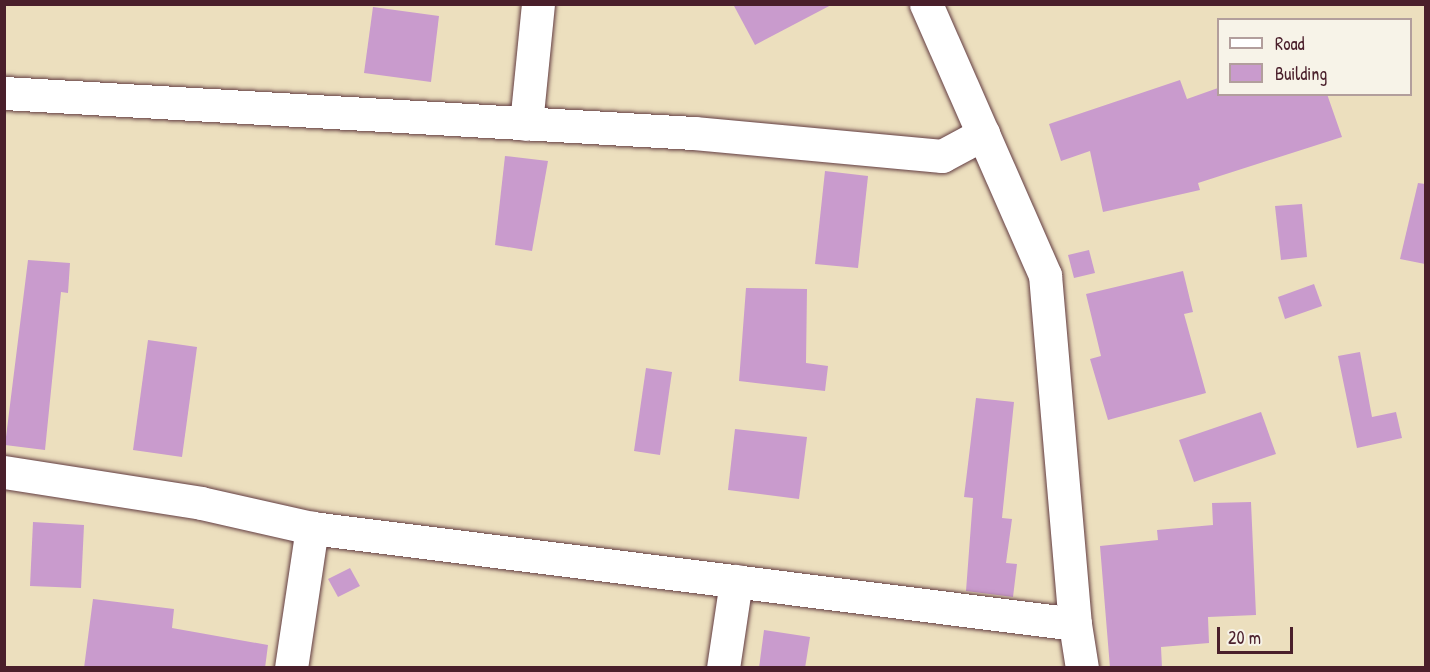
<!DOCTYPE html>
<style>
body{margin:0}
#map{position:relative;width:1430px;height:672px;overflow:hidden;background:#ecdfbe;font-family:"Patrick Hand",sans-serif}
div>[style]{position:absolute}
.building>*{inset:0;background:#c99bcd}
.roads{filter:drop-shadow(0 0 2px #623c41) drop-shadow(0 0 2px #623c41)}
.minor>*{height:33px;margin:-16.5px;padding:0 16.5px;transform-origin:16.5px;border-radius:16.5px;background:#fff}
span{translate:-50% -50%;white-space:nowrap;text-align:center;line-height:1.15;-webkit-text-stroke:4.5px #f7f3e8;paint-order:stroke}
.frame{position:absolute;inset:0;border:6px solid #4a1f2b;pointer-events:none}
.legend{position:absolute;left:1217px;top:18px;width:195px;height:78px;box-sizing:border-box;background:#f7f3e8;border:2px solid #b29e9c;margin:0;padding:8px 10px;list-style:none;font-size:18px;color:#4a1f2b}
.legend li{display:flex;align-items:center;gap:12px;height:30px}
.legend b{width:30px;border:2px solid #b29e9c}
.scale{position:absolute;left:1217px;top:627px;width:76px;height:27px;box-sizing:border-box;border:3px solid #4a1f2b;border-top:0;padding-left:8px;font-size:18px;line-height:21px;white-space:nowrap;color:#4a1f2b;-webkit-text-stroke:4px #f7f3e8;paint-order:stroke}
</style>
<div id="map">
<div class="building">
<i style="clip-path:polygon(733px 4px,833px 4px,755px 45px)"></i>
<i style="clip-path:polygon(373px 7px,439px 16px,431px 82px,364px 73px)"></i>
<i style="clip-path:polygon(1180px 80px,1187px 99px,1218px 88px,1218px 94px,1327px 94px,1342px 137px,1198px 183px,1200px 190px,1103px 212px,1090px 151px,1061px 161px,1049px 124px)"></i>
<i style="clip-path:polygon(505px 156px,548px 161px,532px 251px,495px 245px)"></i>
<i style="clip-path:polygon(825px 171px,868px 176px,858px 268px,815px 264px)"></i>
<i style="clip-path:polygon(1418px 183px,1425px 184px,1425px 264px,1400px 259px)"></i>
<i style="clip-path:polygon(1302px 204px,1307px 257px,1281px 260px,1275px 206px)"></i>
<i style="clip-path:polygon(1089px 250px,1095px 273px,1074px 278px,1068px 255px)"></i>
<i style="clip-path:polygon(28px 260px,70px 263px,68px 293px,61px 292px,45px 450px,5px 445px)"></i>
<i style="clip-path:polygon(1183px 271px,1193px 312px,1184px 314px,1206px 393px,1108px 420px,1090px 359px,1101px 356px,1086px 294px)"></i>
<i style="clip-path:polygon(1314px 284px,1322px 306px,1285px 319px,1278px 297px)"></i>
<i style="clip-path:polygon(746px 288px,807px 289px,806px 363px,828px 366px,825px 391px,739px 381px)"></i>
<i style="clip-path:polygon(148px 340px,197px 347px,182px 457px,133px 450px)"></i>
<i style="clip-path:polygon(1360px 352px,1372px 417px,1396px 412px,1402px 438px,1357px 448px,1338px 356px)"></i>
<i style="clip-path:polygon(646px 368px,672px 372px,660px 455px,634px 451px)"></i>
<i style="clip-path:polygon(976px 398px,1014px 402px,1002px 518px,1012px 519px,1006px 563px,1017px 564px,1013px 597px,966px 591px,973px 498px,964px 497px)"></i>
<i style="clip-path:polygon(1261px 412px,1276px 454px,1194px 482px,1179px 440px)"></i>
<i style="clip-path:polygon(735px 429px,807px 437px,799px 499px,728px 490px)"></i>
<i style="clip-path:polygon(1251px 502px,1256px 615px,1208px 617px,1209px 643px,1161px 647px,1162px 668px,1110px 668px,1100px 546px,1158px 540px,1157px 530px,1213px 525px,1212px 503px)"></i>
<i style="clip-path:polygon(33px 522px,84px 525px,81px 588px,30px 586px)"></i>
<i style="clip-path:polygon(350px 568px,360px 586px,338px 597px,328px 579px)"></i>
<i style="clip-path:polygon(93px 599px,174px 609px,172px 628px,268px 645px,265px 668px,84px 668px)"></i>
<i style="clip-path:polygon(764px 630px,810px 637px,805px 668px,759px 668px)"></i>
</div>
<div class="roads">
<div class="minor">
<i style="left:926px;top:4px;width:296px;rotate:66.3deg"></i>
<i style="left:1045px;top:275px;width:350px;rotate:85.1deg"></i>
<i style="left:1075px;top:624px;width:45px;rotate:81deg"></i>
<i style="left:4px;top:93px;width:691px;rotate:3.32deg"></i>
<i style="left:694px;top:133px;width:249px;rotate:5.3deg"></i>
<i style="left:942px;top:156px;width:47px;rotate:-28.2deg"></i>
<i style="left:526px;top:124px;width:121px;rotate:-84.3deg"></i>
<i style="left:4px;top:472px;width:199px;rotate:8.9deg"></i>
<i style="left:201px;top:503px;width:114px;rotate:12.7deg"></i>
<i style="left:312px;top:528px;width:769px;rotate:7.17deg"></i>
<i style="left:291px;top:668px;width:142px;rotate:-81.5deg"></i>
<i style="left:723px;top:668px;width:88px;rotate:-81.5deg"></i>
</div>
</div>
<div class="frame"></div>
<ul class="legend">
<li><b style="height:8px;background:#fff"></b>Road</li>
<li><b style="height:16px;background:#c99bcd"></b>Building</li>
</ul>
<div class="scale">20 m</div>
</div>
